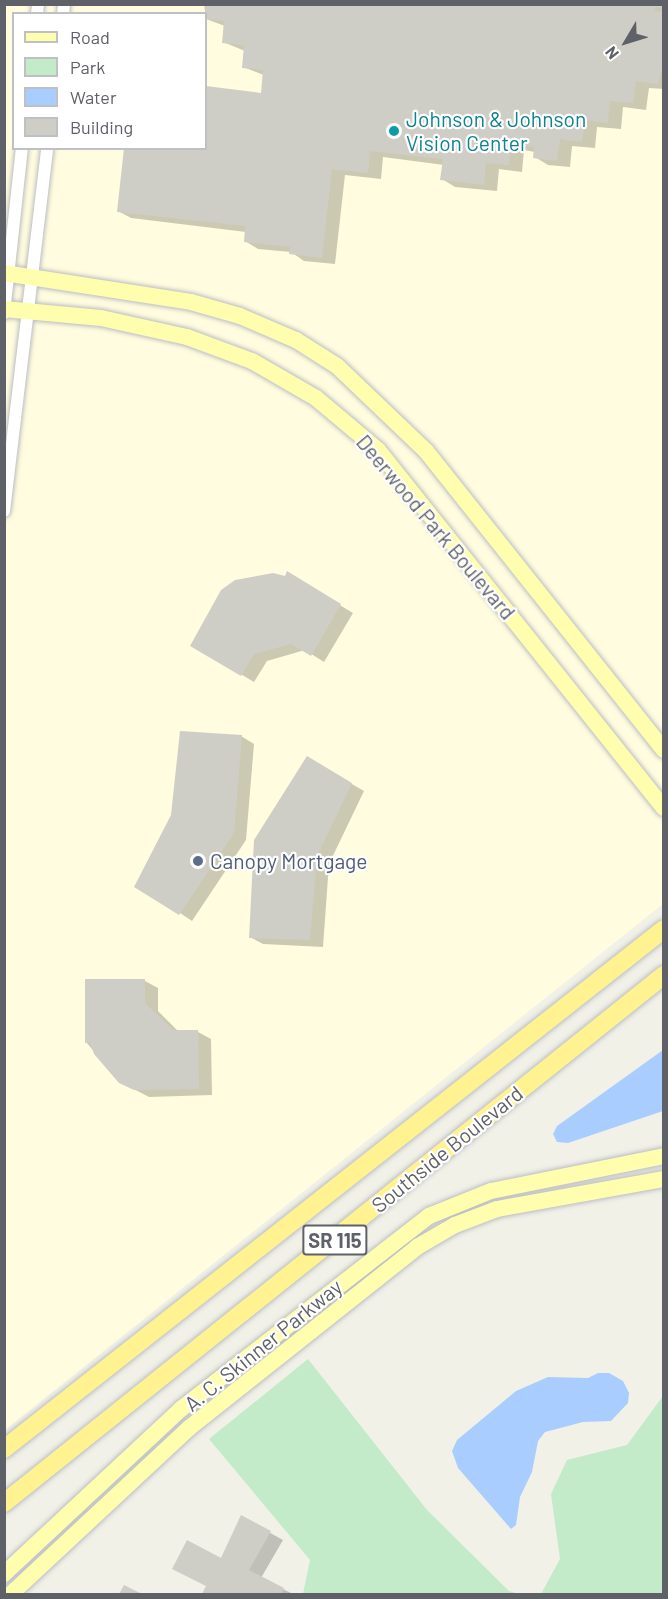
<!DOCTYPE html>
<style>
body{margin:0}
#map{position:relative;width:668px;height:1599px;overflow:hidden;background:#f1f1e8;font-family:Barlow,sans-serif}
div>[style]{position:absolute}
.commercial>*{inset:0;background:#fffcdf}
.green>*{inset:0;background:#c3eac9}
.water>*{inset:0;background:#aacdff}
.shadow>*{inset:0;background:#0003}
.building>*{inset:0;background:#cfcec6}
.roads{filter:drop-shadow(0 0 2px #bcbec3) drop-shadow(0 0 2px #bcbec3)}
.minor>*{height:12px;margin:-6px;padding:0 6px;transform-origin:6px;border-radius:6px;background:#fff}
.major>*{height:16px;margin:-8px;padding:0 8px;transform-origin:8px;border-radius:8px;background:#fffeaf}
.highway>*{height:18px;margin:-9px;padding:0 9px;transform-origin:9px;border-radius:9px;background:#fff391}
.dots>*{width:16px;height:16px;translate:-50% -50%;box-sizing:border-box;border:3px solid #fff;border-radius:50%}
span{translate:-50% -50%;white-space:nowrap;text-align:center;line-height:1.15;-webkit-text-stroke:4.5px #fff;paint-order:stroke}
.shield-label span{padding:2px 4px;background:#fff;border:2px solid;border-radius:4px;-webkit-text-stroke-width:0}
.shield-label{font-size:20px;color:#5f6168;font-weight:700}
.culture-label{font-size:21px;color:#0d838f}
.left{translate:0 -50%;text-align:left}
.street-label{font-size:21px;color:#5f6168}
.service-label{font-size:21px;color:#4e5e75}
.frame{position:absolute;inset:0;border:6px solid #5f6168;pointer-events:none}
.legend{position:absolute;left:12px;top:12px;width:195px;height:138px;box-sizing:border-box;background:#fff;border:2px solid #bfc0c3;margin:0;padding:8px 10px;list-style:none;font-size:18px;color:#5f6168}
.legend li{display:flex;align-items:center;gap:12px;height:30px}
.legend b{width:30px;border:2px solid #bfc0c3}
.north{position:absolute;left:596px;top:12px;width:60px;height:60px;-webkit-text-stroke:4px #fff;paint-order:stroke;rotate:232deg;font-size:16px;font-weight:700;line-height:24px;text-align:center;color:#5f6168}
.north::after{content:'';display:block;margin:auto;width:21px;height:27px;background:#5f6168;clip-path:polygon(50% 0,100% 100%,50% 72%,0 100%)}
</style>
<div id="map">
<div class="commercial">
<i style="clip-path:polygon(evenodd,5px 5px,663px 5px,663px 904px,5px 1430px,5px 5px,14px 14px,206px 14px,206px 148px,14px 148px,14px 14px)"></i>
</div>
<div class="green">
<i style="clip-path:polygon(308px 1359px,427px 1510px,509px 1591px,519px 1594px,303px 1594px,310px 1560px,209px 1439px)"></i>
<i style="clip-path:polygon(663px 1396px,663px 1594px,541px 1594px,560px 1559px,551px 1494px,567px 1460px,627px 1445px)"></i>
</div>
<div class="water">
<i style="clip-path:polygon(663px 1050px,663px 1111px,568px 1143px,557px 1142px,553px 1134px,557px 1126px)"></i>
<i style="clip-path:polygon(598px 1373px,609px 1373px,623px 1381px,629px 1393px,628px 1403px,611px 1421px,583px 1422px,545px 1432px,538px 1441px,532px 1472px,520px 1497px,516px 1525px,511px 1529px,458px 1468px,452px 1451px,457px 1440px,516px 1391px,548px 1377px,588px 1378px)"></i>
</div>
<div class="shadow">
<i style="clip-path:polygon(205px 4px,664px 4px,664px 89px,649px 88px,646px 110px,623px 107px,621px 129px,597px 127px,595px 148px,572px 146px,570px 167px,548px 165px,535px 157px,535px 152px,524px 150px,522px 172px,499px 169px,497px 191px,455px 187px,442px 179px,444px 165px,383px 157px,381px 179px,345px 175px,335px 264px,304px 261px,291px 252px,258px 249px,245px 241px,246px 232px,131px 218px,118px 211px,206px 148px,206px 88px,262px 94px,264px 75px,243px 67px,245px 51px,223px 42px,225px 26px,206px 19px)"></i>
<i style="clip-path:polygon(288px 574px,353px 613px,324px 662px,305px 650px,267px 661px,254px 682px,192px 645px)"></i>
<i style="clip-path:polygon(241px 736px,254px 744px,246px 840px,192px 921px,180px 913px,173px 815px)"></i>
<i style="clip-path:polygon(307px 758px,364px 791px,329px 864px,323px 947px,263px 944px,250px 937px)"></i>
<i style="clip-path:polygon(145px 981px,158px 988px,158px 1011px,178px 1031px,198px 1032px,211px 1039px,212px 1095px,149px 1097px,120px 1082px,86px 1042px)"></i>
<i style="clip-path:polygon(241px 1517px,283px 1540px,261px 1578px,293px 1594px,204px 1594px)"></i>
</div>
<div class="building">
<i style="clip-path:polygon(204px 4px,664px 4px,664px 8px,655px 7px,655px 11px,664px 12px,664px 61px,658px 84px,636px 81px,633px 103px,610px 101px,608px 123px,585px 120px,582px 142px,560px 139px,557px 161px,533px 158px,534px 147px,511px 144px,509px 165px,486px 163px,484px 185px,440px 180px,443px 159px,370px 151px,368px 173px,332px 169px,322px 258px,289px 254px,290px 247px,244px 242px,245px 226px,117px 212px,124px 148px,206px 148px,206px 86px,261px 93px,263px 70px,242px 68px,244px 45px,222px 43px,224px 21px,206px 19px)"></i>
<i style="clip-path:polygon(287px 571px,341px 604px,311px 656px,291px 644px,254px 654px,241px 676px,190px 646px,221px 590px,235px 580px,273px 573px,285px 576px)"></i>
<i style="clip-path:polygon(180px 731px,242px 735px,234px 833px,179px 915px,134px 887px,171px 815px)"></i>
<i style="clip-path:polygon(307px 756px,352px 783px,317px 856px,310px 940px,249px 938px,254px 840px)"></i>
<i style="clip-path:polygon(85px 979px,145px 979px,145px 1003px,173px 1030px,198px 1030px,199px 1089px,134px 1090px,119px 1083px,94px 1054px,90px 1042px,85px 1043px)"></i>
<i style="clip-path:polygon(241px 1515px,271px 1531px,249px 1570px,284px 1588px,281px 1594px,202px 1594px,206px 1586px,172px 1569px,187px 1540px,221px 1558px)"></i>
<i style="clip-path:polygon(124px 1585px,142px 1594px,119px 1594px)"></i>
</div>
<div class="roads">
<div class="minor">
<i style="left:37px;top:14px;width:10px;rotate:-84deg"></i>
<i style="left:63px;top:14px;width:10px;rotate:-84deg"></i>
<i style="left:4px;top:313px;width:166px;rotate:-83.8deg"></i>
<i style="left:4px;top:511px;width:366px;rotate:-83.2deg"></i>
</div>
<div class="major">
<i style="left:4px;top:273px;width:189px;rotate:8.8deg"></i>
<i style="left:191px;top:302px;width:51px;rotate:15.9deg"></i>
<i style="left:240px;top:316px;width:61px;rotate:23.2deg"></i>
<i style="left:296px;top:340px;width:49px;rotate:32.4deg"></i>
<i style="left:337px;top:366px;width:123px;rotate:43.7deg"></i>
<i style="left:426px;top:451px;width:382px;rotate:51.5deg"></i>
<i style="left:4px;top:309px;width:97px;rotate:5.3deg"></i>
<i style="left:101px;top:318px;width:88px;rotate:12.5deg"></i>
<i style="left:187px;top:337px;width:69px;rotate:20.3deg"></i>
<i style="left:252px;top:361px;width:74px;rotate:30deg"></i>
<i style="left:316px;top:398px;width:81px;rotate:40deg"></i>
<i style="left:378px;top:450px;width:458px;rotate:51.4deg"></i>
<i style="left:4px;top:1574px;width:242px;rotate:-43deg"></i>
<i style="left:181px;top:1409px;width:314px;rotate:-37.9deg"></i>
<i style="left:429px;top:1216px;width:67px;rotate:-22deg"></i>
<i style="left:491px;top:1191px;width:177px;rotate:-11.4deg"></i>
<i style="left:11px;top:1594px;width:243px;rotate:-43deg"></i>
<i style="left:189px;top:1428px;width:291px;rotate:-38.4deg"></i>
<i style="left:417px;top:1247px;width:44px;rotate:-30.1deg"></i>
<i style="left:455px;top:1225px;width:45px;rotate:-20.9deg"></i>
<i style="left:497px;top:1209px;width:170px;rotate:-10.2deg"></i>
</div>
<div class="highway">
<i style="left:4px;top:1449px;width:840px;rotate:-38.23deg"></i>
<i style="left:4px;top:1503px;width:845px;rotate:-38.66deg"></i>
</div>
</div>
<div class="dots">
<i style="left:394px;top:131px;background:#0f9aa8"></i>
<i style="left:198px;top:861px;background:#5c6f8a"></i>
</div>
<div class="shield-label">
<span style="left:335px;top:1240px">SR 115</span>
</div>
<div class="culture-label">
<span class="left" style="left:406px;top:131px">Johnson &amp; Johnson<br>Vision Center</span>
</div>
<div class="street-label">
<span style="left:436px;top:527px;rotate:50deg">Deerwood Park Boulevard</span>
<span style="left:447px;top:1149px;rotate:-39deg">Southside Boulevard</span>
<span style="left:263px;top:1345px;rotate:-39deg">A. C. Skinner Parkway</span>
</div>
<div class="service-label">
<span class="left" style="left:210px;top:861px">Canopy Mortgage</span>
</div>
<div class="frame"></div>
<ul class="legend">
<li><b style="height:8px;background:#fffeaf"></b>Road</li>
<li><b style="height:16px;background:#c3eac9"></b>Park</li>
<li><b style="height:16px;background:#aacdff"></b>Water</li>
<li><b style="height:16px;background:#cfcec6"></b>Building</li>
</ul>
<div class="north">N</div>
</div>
